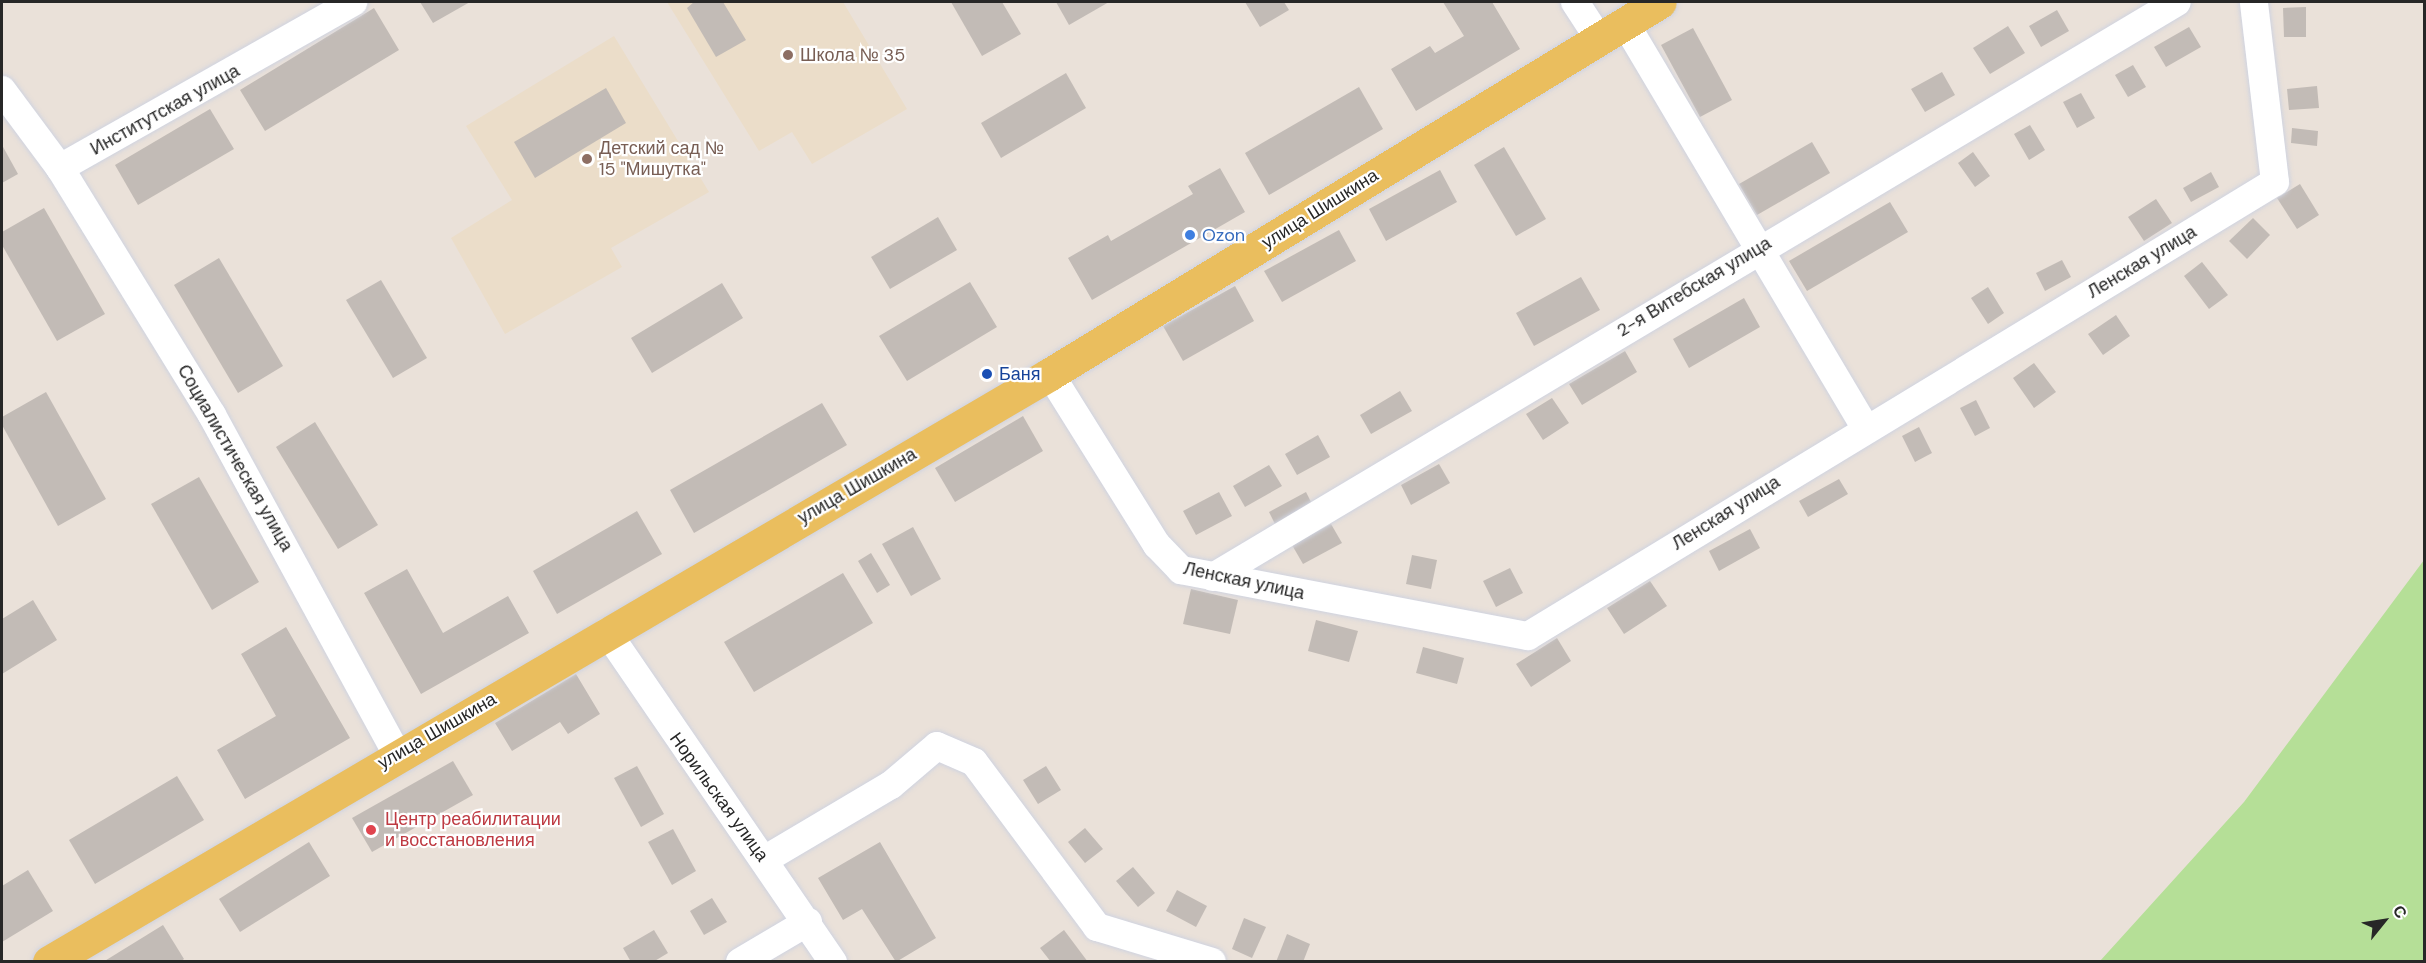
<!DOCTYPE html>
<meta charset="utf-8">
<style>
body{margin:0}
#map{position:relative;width:2426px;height:963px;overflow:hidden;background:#eae1d9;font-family:"DM Sans",sans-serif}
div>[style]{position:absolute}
.education>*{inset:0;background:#ebddc9}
.green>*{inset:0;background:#b5df97}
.building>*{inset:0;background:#c2bbb6}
.roads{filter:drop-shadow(0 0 2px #cfd3e0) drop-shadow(0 0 2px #cfd3e0)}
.minor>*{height:28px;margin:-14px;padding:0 14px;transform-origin:14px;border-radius:14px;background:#fff}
.major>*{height:33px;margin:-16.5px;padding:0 16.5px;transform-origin:16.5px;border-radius:16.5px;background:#eabe5e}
.dots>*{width:16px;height:16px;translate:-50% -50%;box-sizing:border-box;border:3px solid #fff;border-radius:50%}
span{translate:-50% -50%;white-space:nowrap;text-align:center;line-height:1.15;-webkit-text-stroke:4.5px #fff;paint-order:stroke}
.education-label{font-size:18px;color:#785e54}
.left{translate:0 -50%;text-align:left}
.street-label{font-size:18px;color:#272727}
.shop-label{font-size:18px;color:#366cbe}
.transit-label{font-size:18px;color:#164399}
.health-label{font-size:18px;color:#be3a42}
.frame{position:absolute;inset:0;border:3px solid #272727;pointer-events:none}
.north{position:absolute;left:2354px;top:891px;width:60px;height:60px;-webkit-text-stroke:4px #fff;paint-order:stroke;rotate:60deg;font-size:16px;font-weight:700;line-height:24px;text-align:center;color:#272727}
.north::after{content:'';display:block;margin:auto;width:21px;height:27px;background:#272727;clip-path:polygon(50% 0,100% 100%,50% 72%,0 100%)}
</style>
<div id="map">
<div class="education">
<i style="clip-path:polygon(667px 2px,843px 2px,907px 109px,812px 164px,792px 132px,759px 151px)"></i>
<i style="clip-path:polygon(614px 36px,709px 192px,611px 248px,622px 267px,505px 334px,451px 238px,512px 200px,466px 126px)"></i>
</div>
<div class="green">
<i style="clip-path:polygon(2424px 560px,2424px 961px,2100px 961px,2244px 802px)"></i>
</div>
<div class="building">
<i style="clip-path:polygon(420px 2px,470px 2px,433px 23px)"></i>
<i style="clip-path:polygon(694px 2px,723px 2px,746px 40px,716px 57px,687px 8px)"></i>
<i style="clip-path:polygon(951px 2px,1002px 2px,1021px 34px,982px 56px)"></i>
<i style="clip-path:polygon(1056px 2px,1109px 2px,1069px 25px)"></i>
<i style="clip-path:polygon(1245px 2px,1284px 2px,1289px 10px,1260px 27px)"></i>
<i style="clip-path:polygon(1443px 2px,1492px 2px,1520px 49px,1416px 111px,1391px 69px,1430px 46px,1435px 53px,1464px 36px)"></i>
<i style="clip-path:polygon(2306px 7px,2306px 37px,2284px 37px,2283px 8px)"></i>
<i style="clip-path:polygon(374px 8px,399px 50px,265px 131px,240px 90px)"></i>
<i style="clip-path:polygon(2057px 10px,2069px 31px,2041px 47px,2029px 26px)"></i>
<i style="clip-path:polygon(2008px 26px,2025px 53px,1990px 74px,1973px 48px)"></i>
<i style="clip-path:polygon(2189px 27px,2201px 47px,2166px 67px,2154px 47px)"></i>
<i style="clip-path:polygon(1693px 28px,1732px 100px,1700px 117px,1661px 45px)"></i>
<i style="clip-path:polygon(2133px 65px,2146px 87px,2128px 97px,2115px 75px)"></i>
<i style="clip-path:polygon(1942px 72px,1955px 95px,1925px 112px,1911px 89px)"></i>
<i style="clip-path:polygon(1066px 73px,1086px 108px,1001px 158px,981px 123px)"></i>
<i style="clip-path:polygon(2317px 86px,2319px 108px,2289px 110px,2287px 89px)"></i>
<i style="clip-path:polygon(1359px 87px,1383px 129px,1269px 195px,1245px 153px)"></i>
<i style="clip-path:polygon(606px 88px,626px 123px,535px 178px,514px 142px)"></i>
<i style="clip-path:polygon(2081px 93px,2095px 118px,2077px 128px,2063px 102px)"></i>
<i style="clip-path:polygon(210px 109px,234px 149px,138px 205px,115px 165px)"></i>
<i style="clip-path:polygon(2030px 125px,2045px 150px,2029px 160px,2014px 134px)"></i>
<i style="clip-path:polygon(2292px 128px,2318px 131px,2317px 146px,2291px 143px)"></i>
<i style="clip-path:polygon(1812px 142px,1830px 173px,1757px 215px,1739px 184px)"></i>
<i style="clip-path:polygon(2px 145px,18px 174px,2px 183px)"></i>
<i style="clip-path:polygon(1504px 147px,1546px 219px,1516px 236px,1474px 165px)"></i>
<i style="clip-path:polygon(1973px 152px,1990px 176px,1975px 187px,1958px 163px)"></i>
<i style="clip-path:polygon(1220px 168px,1245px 212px,1092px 300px,1068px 258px,1108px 235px,1111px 241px,1193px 194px,1188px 186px)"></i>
<i style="clip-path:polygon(1440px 170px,1457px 202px,1386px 241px,1369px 209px)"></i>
<i style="clip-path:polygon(2211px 172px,2219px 187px,2191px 202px,2183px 188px)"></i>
<i style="clip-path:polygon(2300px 184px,2319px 215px,2297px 229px,2277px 198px)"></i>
<i style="clip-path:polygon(2156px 199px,2172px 223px,2144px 241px,2128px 217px)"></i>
<i style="clip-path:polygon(1890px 202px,1908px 232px,1807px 291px,1789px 261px)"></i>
<i style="clip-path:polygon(44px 208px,105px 314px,57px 341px,2px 245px,2px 232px)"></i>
<i style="clip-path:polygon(938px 217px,957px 250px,890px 289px,871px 257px)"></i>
<i style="clip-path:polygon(2253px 218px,2270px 235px,2247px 259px,2229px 241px)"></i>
<i style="clip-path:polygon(1339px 230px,1356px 261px,1282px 302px,1264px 271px)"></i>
<i style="clip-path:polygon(219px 258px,283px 366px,238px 393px,174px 285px)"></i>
<i style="clip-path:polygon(2062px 260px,2071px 277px,2045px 291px,2036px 273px)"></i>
<i style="clip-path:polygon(2202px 262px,2228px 295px,2209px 309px,2184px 276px)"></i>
<i style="clip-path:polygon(1581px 277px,1600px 310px,1534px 346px,1516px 313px)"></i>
<i style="clip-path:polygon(381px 280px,427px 358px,393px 378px,346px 300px)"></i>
<i style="clip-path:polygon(970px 282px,997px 327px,907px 381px,879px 336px)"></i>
<i style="clip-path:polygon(722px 283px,743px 318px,652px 373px,631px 338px)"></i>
<i style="clip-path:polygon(1235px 286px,1254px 321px,1183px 361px,1163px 326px)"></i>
<i style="clip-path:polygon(1988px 287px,2004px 313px,1988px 324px,1971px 298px)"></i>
<i style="clip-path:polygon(1744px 298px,1760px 327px,1689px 368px,1673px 339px)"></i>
<i style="clip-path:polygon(2116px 315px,2130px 336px,2103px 355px,2088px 334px)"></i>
<i style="clip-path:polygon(1625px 351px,1637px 372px,1582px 405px,1569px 384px)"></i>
<i style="clip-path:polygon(2034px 363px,2056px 392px,2034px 408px,2013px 378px)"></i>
<i style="clip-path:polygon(1400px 391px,1412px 411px,1371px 434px,1360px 415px)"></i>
<i style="clip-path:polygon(46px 392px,106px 499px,58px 526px,2px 425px,2px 417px)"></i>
<i style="clip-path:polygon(1552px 398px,1569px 423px,1543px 440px,1526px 414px)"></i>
<i style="clip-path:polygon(1976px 400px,1990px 428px,1975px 436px,1960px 408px)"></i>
<i style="clip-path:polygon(822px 403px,847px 445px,694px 533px,670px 490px)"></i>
<i style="clip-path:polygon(1023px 416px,1043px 451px,955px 502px,935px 468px)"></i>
<i style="clip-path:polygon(315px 422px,378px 525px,338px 549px,276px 447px)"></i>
<i style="clip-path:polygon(1919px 427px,1932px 453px,1915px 462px,1902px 436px)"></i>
<i style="clip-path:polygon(1318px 435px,1330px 457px,1297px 475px,1285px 454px)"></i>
<i style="clip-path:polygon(1439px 464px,1450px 483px,1411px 505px,1401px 485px)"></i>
<i style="clip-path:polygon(1269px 465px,1282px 486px,1245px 507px,1233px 486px)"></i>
<i style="clip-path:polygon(199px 477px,259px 582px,212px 610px,151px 504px)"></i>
<i style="clip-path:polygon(1839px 479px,1848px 494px,1808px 517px,1799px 501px)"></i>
<i style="clip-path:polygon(1219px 492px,1232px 516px,1196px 535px,1183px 511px)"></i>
<i style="clip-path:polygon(1306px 492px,1314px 508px,1277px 528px,1269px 512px)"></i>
<i style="clip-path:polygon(637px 511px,662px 554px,557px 614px,533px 571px)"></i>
<i style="clip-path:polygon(1331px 524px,1342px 543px,1303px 564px,1292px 545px)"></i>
<i style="clip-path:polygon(913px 527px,941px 579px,911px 596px,882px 544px)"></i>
<i style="clip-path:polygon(1750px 529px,1760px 548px,1719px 571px,1709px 551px)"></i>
<i style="clip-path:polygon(871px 553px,890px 585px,877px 593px,858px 561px)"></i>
<i style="clip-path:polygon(1412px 555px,1437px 560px,1431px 589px,1406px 584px)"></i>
<i style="clip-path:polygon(1510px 568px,1523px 593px,1496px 607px,1483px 581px)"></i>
<i style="clip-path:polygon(407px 569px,443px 633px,508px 596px,529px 633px,421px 694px,364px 593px)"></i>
<i style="clip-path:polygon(843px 573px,873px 623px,754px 692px,724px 642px)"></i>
<i style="clip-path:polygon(1650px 581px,1667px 606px,1624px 634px,1607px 608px)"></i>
<i style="clip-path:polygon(1191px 589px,1238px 600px,1230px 634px,1183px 624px)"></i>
<i style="clip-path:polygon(33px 600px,57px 640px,2px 674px,2px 619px)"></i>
<i style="clip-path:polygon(1316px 620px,1358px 631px,1349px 662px,1308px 651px)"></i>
<i style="clip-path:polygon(286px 627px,350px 738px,245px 799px,217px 750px,276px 716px,241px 654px)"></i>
<i style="clip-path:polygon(1557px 638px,1571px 661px,1531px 687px,1516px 664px)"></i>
<i style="clip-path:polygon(1423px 647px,1464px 658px,1457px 684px,1416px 673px)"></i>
<i style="clip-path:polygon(576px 674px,600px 714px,568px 734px,560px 722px,512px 751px,495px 723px)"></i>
<i style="clip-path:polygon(453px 761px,473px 795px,372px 852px,352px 818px)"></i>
<i style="clip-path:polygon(637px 766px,664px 814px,641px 827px,614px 778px)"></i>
<i style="clip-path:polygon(1046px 766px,1061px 790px,1038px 804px,1023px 780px)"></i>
<i style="clip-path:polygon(177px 776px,204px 820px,95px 884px,69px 840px)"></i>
<i style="clip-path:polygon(1085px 828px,1103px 849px,1085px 863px,1068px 842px)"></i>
<i style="clip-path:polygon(673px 829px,696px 871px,672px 885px,648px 842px)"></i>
<i style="clip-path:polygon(309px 842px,330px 876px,240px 932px,219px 899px)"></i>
<i style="clip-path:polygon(880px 842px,936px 938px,896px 962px,862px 909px,843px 920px,818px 878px)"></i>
<i style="clip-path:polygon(1133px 867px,1155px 893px,1138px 907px,1116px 881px)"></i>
<i style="clip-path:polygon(28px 870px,53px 911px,2px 942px,2px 886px)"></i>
<i style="clip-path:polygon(1177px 890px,1207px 906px,1196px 927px,1166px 911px)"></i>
<i style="clip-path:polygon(712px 898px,727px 922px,704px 935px,690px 911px)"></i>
<i style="clip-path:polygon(1244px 918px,1266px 927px,1252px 958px,1232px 949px)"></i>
<i style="clip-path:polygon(163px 925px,184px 959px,180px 962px,103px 962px)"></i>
<i style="clip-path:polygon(654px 930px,668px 953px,653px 962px,631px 962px,623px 948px)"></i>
<i style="clip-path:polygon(1064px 930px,1088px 962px,1051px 962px,1040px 948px)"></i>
<i style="clip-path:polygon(1287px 934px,1310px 944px,1303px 962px,1276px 962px)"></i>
</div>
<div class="roads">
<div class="minor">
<i style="left:1575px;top:2px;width:44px;rotate:57deg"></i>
<i style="left:1625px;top:23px;width:470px;rotate:59.3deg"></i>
<i style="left:2px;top:90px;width:97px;rotate:53.4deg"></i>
<i style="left:60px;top:168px;width:290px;rotate:58.4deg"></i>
<i style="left:212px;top:415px;width:387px;rotate:61.4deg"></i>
<i style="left:60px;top:168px;width:337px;rotate:-29.5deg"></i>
<i style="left:1050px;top:374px;width:202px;rotate:58deg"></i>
<i style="left:1157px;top:545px;width:35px;rotate:46deg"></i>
<i style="left:1181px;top:570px;width:353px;rotate:10.8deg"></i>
<i style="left:1528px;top:636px;width:874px;rotate:-31.29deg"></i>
<i style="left:2275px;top:182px;width:181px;rotate:-96.7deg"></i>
<i style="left:1213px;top:577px;width:1122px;rotate:-30.81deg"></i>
<i style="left:607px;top:632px;width:400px;rotate:55.6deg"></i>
<i style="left:764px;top:860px;width:147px;rotate:-30.6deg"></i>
<i style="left:891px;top:785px;width:60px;rotate:-40.3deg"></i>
<i style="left:937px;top:746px;width:40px;rotate:23.4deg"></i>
<i style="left:974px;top:762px;width:206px;rotate:53.3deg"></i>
<i style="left:1097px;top:927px;width:120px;rotate:16.9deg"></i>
<i style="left:740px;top:962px;width:79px;rotate:-30.5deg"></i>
</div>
<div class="major">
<i style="left:49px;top:962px;width:1161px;rotate:-30.43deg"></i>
<i style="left:1050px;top:374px;width:714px;rotate:-31.38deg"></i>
</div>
</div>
<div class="dots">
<i style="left:788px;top:55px;background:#8d6e63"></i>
<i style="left:587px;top:159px;background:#8d6e63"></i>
<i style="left:1190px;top:235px;background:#3f7fe0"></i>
<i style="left:987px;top:374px;background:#1a4fb4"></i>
<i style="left:371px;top:830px;background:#e0444e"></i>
</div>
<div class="education-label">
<span class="left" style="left:800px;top:55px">Школа № 35</span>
<span class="left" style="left:599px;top:159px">Детский сад №<br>15 "Мишутка"</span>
</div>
<div class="street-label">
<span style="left:165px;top:110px;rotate:-29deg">Институтская улица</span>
<span style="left:1320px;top:209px;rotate:-32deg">улица Шишкина</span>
<span style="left:2142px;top:262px;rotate:-31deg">Ленская улица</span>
<span style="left:1694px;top:287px;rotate:-31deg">2-я Витебская улица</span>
<span style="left:235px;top:458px;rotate:60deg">Социалистическая улица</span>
<span style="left:857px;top:486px;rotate:-30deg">улица Шишкина</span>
<span style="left:1726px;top:513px;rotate:-32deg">Ленская улица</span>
<span style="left:1244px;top:581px;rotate:12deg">Ленская улица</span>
<span style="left:437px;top:731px;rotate:-30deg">улица Шишкина</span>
<span style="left:719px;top:797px;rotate:54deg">Норильская улица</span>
</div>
<div class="shop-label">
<span class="left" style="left:1202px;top:235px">Ozon</span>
</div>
<div class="transit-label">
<span class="left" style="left:999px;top:374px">Баня</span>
</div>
<div class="health-label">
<span class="left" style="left:385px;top:830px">Центр реабилитации<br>и восстановления</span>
</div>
<div class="frame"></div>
<div class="north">С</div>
</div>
